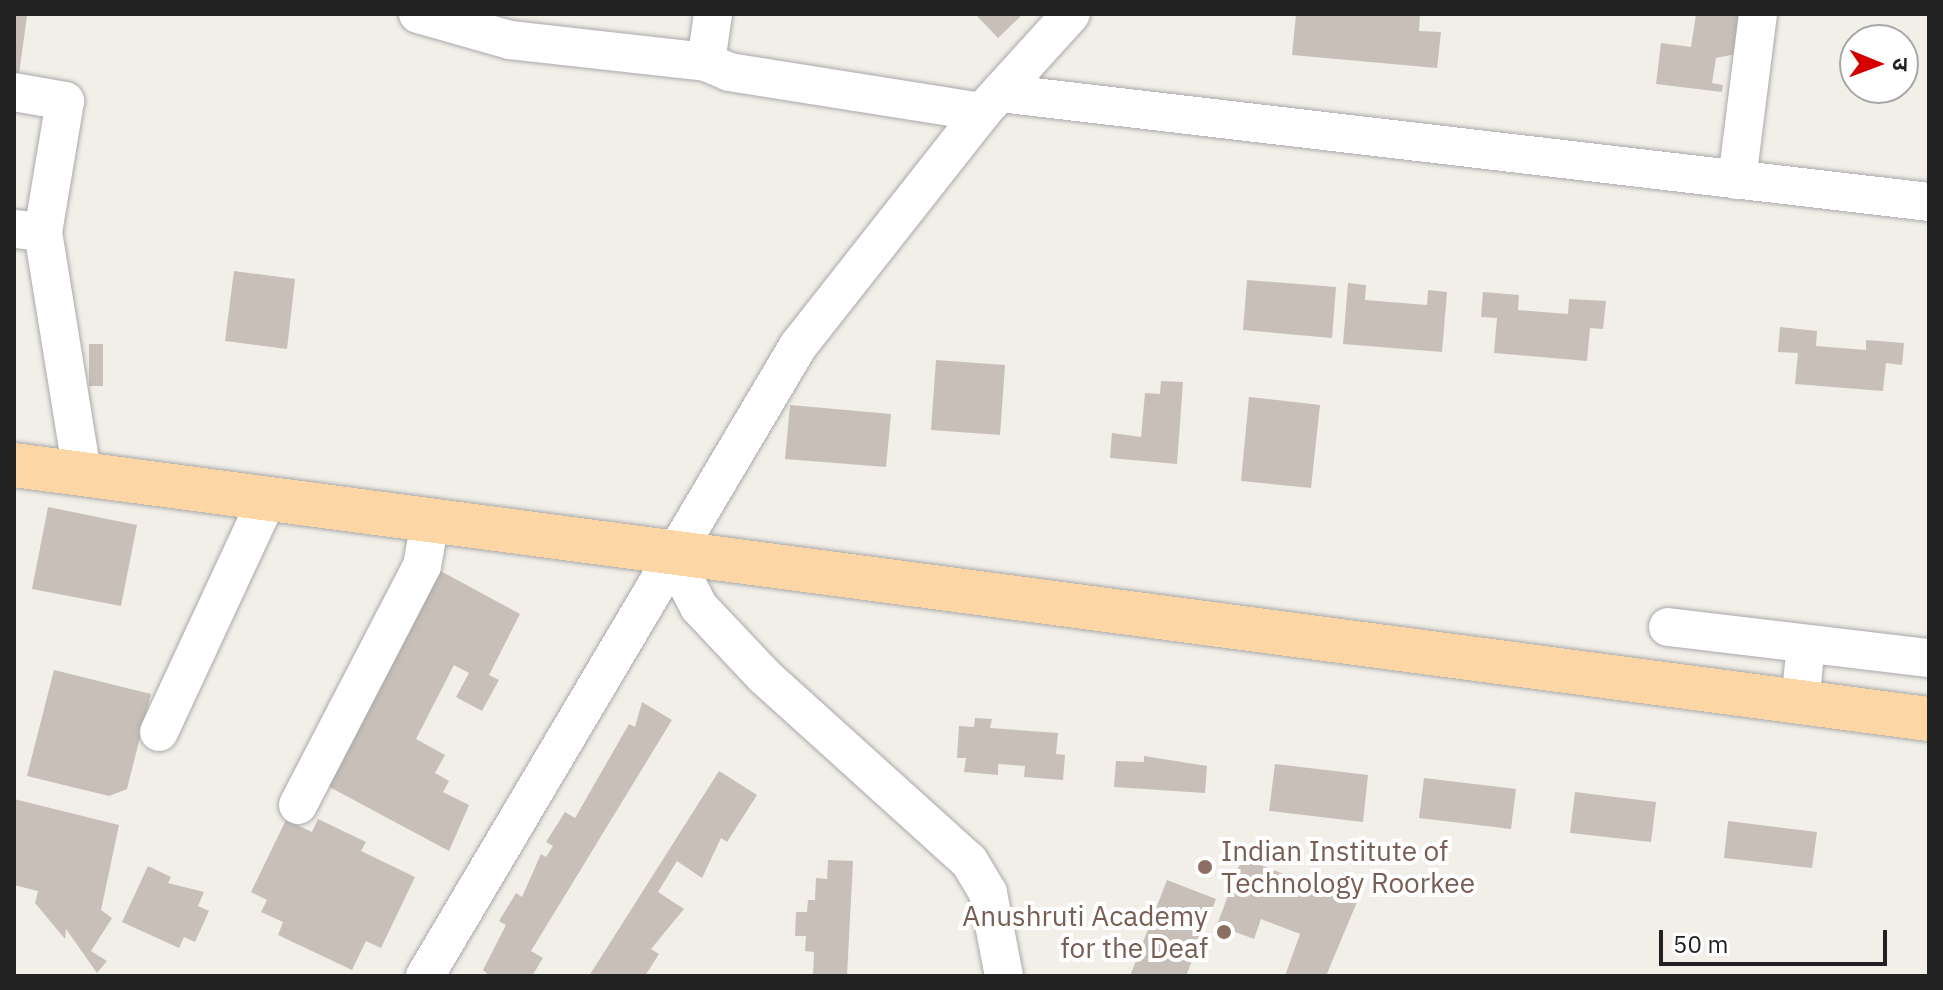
<!DOCTYPE html>
<meta charset="utf-8">
<style>
body{margin:0}
#map{position:relative;width:1943px;height:990px;overflow:hidden;background:#f2efe9;font-family:"IBM Plex Sans","Noto Sans Devanagari",sans-serif}
div>[style]{position:absolute}
.building>*{inset:0;background:#c7bfb8}
.roads{filter:drop-shadow(0 0 2px #a9a9a9) drop-shadow(0 0 2px #a9a9a9)}
.minor>*{height:38px;margin:-19px;padding:0 19px;transform-origin:19px;border-radius:19px;background:#fff}
.major>*{height:44px;margin:-22px;padding:0 22px;transform-origin:22px;border-radius:22px;background:#fcd6a4}
.dots>*{width:22px;height:22px;translate:-50% -50%;box-sizing:border-box;border:4px solid #fff;border-radius:50%}
span{translate:-50% -50%;white-space:nowrap;text-align:center;line-height:1.15;-webkit-text-stroke:8px #fff;paint-order:stroke}
.education-label{font-size:28px;color:#785e54}
.left{translate:0 -50%;text-align:left}
.right{translate:-100% -50%;text-align:right}
.frame{position:absolute;inset:0;border:16px solid #222;pointer-events:none}
.north{position:absolute;left:1839px;top:24px;width:80px;height:80px;box-sizing:border-box;background:#fff;border:2px solid #a7a7a7;border-radius:50%;rotate:91deg;font-size:22px;font-weight:700;line-height:32px;text-align:center;color:#222}
.north::after{content:'';display:block;margin:auto;width:28px;height:36px;background:#d40000;clip-path:polygon(50% 0,100% 100%,50% 72%,0 100%)}
.scale{position:absolute;left:1659px;top:930px;width:228px;height:36px;box-sizing:border-box;border:4px solid #222;border-top:0;padding-left:10px;font-size:24px;line-height:28px;white-space:nowrap;color:#222;-webkit-text-stroke:6px #fff;paint-order:stroke}
</style>
<div id="map">
<div class="building">
<i style="clip-path:polygon(14px 14px,27px 16px,17px 88px,14px 88px)"></i>
<i style="clip-path:polygon(975px 14px,1023px 14px,998px 38px)"></i>
<i style="clip-path:polygon(1296px 14px,1420px 14px,1419px 31px,1441px 32px,1437px 68px,1292px 55px)"></i>
<i style="clip-path:polygon(1696px 14px,1742px 14px,1736px 54px,1716px 58px,1712px 83px,1723px 85px,1722px 92px,1656px 84px,1661px 43px,1691px 47px)"></i>
<i style="clip-path:polygon(234px 271px,295px 279px,287px 349px,225px 341px)"></i>
<i style="clip-path:polygon(1247px 280px,1336px 287px,1332px 338px,1243px 330px)"></i>
<i style="clip-path:polygon(1348px 283px,1366px 285px,1365px 300px,1427px 305px,1428px 290px,1447px 292px,1442px 352px,1343px 344px)"></i>
<i style="clip-path:polygon(1483px 292px,1519px 295px,1518px 310px,1568px 314px,1569px 299px,1606px 301px,1603px 329px,1590px 328px,1587px 361px,1494px 353px,1497px 318px,1481px 317px)"></i>
<i style="clip-path:polygon(1780px 327px,1817px 331px,1816px 346px,1866px 350px,1866px 340px,1904px 343px,1902px 365px,1886px 363px,1883px 391px,1795px 384px,1798px 353px,1778px 352px)"></i>
<i style="clip-path:polygon(89px 344px,103px 344px,103px 386px,89px 386px)"></i>
<i style="clip-path:polygon(936px 360px,1005px 365px,1000px 435px,931px 430px)"></i>
<i style="clip-path:polygon(1161px 381px,1183px 382px,1177px 464px,1110px 458px,1112px 433px,1141px 437px,1145px 393px,1160px 394px)"></i>
<i style="clip-path:polygon(1249px 397px,1320px 405px,1311px 488px,1241px 481px)"></i>
<i style="clip-path:polygon(790px 405px,891px 414px,886px 467px,785px 459px)"></i>
<i style="clip-path:polygon(48px 507px,137px 525px,121px 606px,32px 589px)"></i>
<i style="clip-path:polygon(435px 568px,520px 614px,489px 675px,499px 680px,482px 711px,456px 697px,469px 673px,454px 665px,416px 739px,445px 755px,435px 773px,449px 781px,443px 792px,469px 805px,449px 851px,322px 783px)"></i>
<i style="clip-path:polygon(54px 670px,151px 694px,127px 789px,109px 796px,27px 776px)"></i>
<i style="clip-path:polygon(642px 702px,672px 720px,531px 951px,543px 958px,532px 976px,490px 976px,483px 970px,506px 925px,499px 921px,516px 893px,522px 897px,541px 854px,546px 857px,553px 846px,546px 842px,565px 812px,575px 818px,629px 724px,635px 727px)"></i>
<i style="clip-path:polygon(975px 718px,992px 719px,990px 728px,1058px 733px,1056px 754px,1065px 755px,1063px 780px,1024px 777px,1025px 766px,998px 764px,998px 775px,964px 772px,966px 758px,957px 758px,959px 726px,974px 727px)"></i>
<i style="clip-path:polygon(1144px 756px,1207px 766px,1205px 793px,1114px 787px,1116px 761px,1144px 762px)"></i>
<i style="clip-path:polygon(1275px 764px,1368px 775px,1363px 822px,1269px 811px)"></i>
<i style="clip-path:polygon(719px 771px,757px 795px,727px 842px,721px 838px,702px 878px,677px 861px,658px 892px,684px 909px,651px 949px,659px 954px,645px 976px,589px 976px)"></i>
<i style="clip-path:polygon(1424px 778px,1516px 789px,1511px 829px,1419px 818px)"></i>
<i style="clip-path:polygon(1575px 792px,1656px 802px,1651px 842px,1570px 833px)"></i>
<i style="clip-path:polygon(14px 799px,119px 825px,101px 910px,112px 918px,91px 951px,107px 961px,97px 973px,66px 929px,65px 939px,35px 903px,38px 891px,14px 885px)"></i>
<i style="clip-path:polygon(318px 819px,366px 842px,361px 851px,415px 877px,381px 948px,366px 941px,352px 970px,278px 935px,283px 922px,261px 912px,267px 900px,251px 892px,286px 820px,312px 832px)"></i>
<i style="clip-path:polygon(1728px 821px,1817px 832px,1812px 868px,1724px 858px)"></i>
<i style="clip-path:polygon(1242px 858px,1357px 902px,1326px 976px,1285px 976px,1300px 934px,1261px 919px,1254px 939px,1217px 925px)"></i>
<i style="clip-path:polygon(828px 860px,853px 861px,847px 976px,813px 976px,814px 952px,805px 951px,806px 936px,795px 936px,796px 912px,807px 912px,808px 900px,815px 900px,816px 878px,827px 879px)"></i>
<i style="clip-path:polygon(148px 866px,171px 877px,168px 883px,204px 892px,198px 906px,209px 911px,195px 942px,184px 937px,179px 948px,122px 922px)"></i>
<i style="clip-path:polygon(1167px 880px,1216px 899px,1186px 976px,1130px 976px)"></i>
</div>
<div class="roads">
<div class="minor">
<i style="left:418px;top:14px;width:96px;rotate:15.8deg"></i>
<i style="left:510px;top:40px;width:197px;rotate:6.4deg"></i>
<i style="left:706px;top:62px;width:25px;rotate:23deg"></i>
<i style="left:729px;top:72px;width:256px;rotate:9deg"></i>
<i style="left:706px;top:62px;width:49px;rotate:-81.7deg"></i>
<i style="left:14px;top:92px;width:52px;rotate:10deg"></i>
<i style="left:65px;top:101px;width:133px;rotate:99.5deg"></i>
<i style="left:43px;top:232px;width:29px;rotate:-174deg"></i>
<i style="left:1000px;top:93px;width:935px;rotate:6.69deg"></i>
<i style="left:1737px;top:180px;width:167px;rotate:-82.8deg"></i>
<i style="left:43px;top:232px;width:245px;rotate:80.8deg"></i>
<i style="left:672px;top:555px;width:59px;rotate:62.6deg"></i>
<i style="left:699px;top:607px;width:95px;rotate:46.7deg"></i>
<i style="left:764px;top:676px;width:276px;rotate:42.1deg"></i>
<i style="left:969px;top:861px;width:37px;rotate:59deg"></i>
<i style="left:988px;top:893px;width:85px;rotate:79.1deg"></i>
<i style="left:1668px;top:627px;width:263px;rotate:6.8deg"></i>
<i style="left:1800px;top:703px;width:59px;rotate:-84.2deg"></i>
<i style="left:159px;top:732px;width:257px;rotate:-65.1deg"></i>
<i style="left:298px;top:805px;width:269px;rotate:-62.6deg"></i>
<i style="left:422px;top:566px;width:45px;rotate:-79.7deg"></i>
<i style="left:425px;top:976px;width:732px;rotate:-59.37deg"></i>
<i style="left:798px;top:346px;width:298px;rotate:-51.8deg"></i>
<i style="left:982px;top:112px;width:132px;rotate:-47.8deg"></i>
</div>
<div class="major">
<i style="left:14px;top:465px;width:1932px;rotate:7.56deg"></i>
</div>
</div>
<div class="dots">
<i style="left:1205px;top:867px;background:#8d6e63"></i>
<i style="left:1224px;top:932px;background:#8d6e63"></i>
</div>
<div class="education-label">
<span class="left" style="left:1221px;top:867px">Indian Institute of<br>Technology Roorkee</span>
<span class="right" style="left:1208px;top:932px">Anushruti Academy<br>for the Deaf</span>
</div>
<div class="frame"></div>
<div class="north">उ</div>
<div class="scale">50 m</div>
</div>
